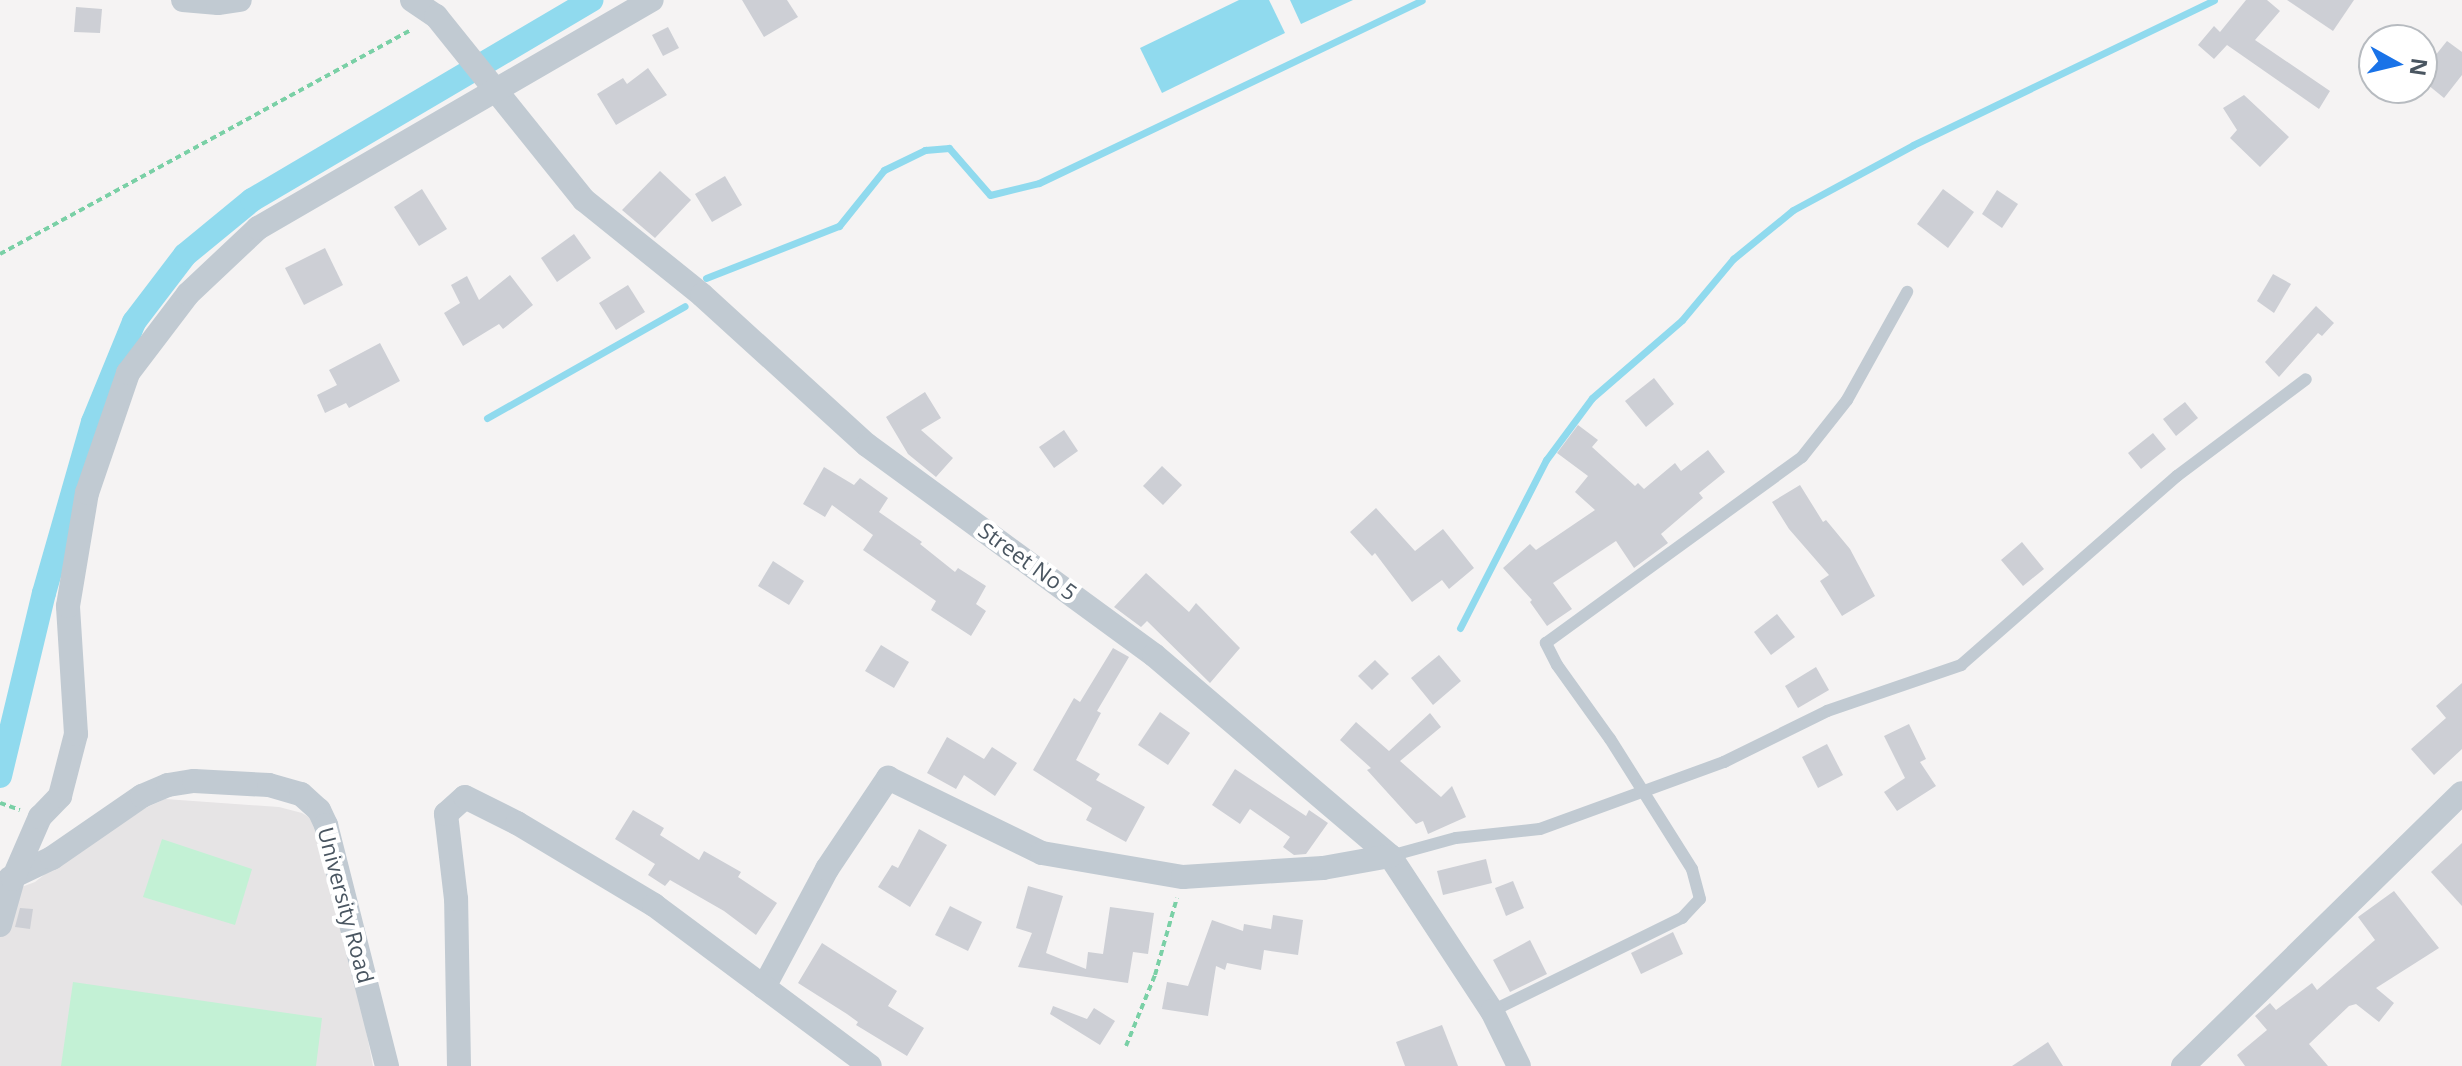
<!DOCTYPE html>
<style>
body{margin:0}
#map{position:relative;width:2462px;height:1066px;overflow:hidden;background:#f5f3f3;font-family:"Open Sans",sans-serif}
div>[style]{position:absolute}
.education>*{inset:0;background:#e6e4e5}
.green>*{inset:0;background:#c3f1d5}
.water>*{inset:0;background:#90daee}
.stream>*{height:7px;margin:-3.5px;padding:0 3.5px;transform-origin:3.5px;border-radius:3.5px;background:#90daee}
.canal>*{height:24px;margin:-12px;padding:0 12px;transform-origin:12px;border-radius:12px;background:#90daee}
.building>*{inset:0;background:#cdcfd5}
.path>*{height:4px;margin-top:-2px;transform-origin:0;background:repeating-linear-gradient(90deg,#7ad0a6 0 6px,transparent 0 10px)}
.lane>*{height:12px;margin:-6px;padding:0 6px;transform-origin:6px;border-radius:6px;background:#c1cad2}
.street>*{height:24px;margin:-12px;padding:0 12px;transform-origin:12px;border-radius:12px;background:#c1cad2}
span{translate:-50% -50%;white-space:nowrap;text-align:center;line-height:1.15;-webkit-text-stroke:8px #fff;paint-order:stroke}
.street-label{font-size:22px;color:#4a5661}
.north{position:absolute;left:2358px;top:24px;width:80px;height:80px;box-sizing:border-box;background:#fff;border:2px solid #b7bbc0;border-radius:50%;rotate:98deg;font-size:22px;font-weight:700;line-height:32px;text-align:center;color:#4a5661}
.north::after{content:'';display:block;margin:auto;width:28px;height:36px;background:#1a73e8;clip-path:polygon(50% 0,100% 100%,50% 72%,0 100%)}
</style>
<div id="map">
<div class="education">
<i style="clip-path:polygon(165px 799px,279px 807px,302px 813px,315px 821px,341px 901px,373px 1066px,0 1066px,0 936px,16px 889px,35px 882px,106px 826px)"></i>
</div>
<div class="green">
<i style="clip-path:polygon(162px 839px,252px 869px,235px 925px,143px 897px)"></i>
<i style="clip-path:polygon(73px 982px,322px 1018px,316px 1066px,61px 1066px)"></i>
</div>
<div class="water">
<i style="clip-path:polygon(1239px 0,1269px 0,1285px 33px,1162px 93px,1140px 48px)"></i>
<i style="clip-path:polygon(1290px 0,1353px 0,1301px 24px)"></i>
</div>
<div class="stream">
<i style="left:706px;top:278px;width:143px;rotate:-21.4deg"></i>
<i style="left:839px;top:226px;width:72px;rotate:-51.2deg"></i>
<i style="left:884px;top:170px;width:46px;rotate:-26deg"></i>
<i style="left:925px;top:150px;width:24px;rotate:-5deg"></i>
<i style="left:949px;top:148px;width:62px;rotate:48.9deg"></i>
<i style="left:990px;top:195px;width:50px;rotate:-13.8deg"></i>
<i style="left:1039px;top:183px;width:424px;rotate:-25.5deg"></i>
<i style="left:487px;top:418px;width:227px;rotate:-29.5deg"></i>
<i style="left:1460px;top:628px;width:189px;rotate:-62.9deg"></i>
<i style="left:1546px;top:460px;width:77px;rotate:-53.4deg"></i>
<i style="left:1592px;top:398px;width:119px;rotate:-40.9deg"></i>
<i style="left:1682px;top:320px;width:80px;rotate:-50.1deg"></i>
<i style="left:1733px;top:259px;width:77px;rotate:-39.2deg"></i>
<i style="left:1793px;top:210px;width:136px;rotate:-28.4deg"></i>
<i style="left:1913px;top:145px;width:334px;rotate:-25.7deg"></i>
</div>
<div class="canal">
<i style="left:0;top:776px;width:188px;rotate:-76.5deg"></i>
<i style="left:44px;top:593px;width:178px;rotate:-74deg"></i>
<i style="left:93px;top:422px;width:108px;rotate:-67.7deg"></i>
<i style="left:134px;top:322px;width:84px;rotate:-52.7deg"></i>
<i style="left:185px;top:255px;width:87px;rotate:-39.4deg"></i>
<i style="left:252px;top:200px;width:394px;rotate:-30.5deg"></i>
</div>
<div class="building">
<i style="clip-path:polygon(742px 0,787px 0,798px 17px,764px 37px)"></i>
<i style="clip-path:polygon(2246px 0,2267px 0,2280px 11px,2255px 40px,2330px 91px,2319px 109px,2227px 45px,2214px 59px,2198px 45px,2214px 26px,2220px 32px)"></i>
<i style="clip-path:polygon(2287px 0,2354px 0,2333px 31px)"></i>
<i style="clip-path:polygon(76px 7px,102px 9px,100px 33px,74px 32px)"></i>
<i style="clip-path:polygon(668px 27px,679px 48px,663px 56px,652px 35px)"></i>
<i style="clip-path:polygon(2447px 41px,2462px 52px,2462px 75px,2444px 98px,2422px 80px,2422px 72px)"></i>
<i style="clip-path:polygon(648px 68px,667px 95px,616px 125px,597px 94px,623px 78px,627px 84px)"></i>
<i style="clip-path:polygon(2244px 95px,2289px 137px,2260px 167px,2230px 138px,2237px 130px,2223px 108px)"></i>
<i style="clip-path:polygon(660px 171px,691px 200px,655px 238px,622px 210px)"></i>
<i style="clip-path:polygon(725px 176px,742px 205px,712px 222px,695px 194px)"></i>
<i style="clip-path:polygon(422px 189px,447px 229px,419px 246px,394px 207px)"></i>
<i style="clip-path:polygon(1943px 189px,1974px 212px,1948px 248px,1917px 224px)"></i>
<i style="clip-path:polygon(1997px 190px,2018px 204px,2002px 228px,1982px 214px)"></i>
<i style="clip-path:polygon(574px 234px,591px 258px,557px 282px,541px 258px)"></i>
<i style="clip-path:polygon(325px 248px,343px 285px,304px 305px,285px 268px)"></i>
<i style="clip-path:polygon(2273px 274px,2291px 284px,2274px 313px,2257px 301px)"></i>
<i style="clip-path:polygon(510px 275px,533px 305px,503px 329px,499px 324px,463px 346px,444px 313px,460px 303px,451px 285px,467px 276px,479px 300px)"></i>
<i style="clip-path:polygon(628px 285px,645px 312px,616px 330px,599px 303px)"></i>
<i style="clip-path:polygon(2316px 306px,2334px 323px,2322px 336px,2318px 333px,2279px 377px,2265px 362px)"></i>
<i style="clip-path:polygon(380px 343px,400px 381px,349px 408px,346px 403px,325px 413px,317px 395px,337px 385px,329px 370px)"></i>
<i style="clip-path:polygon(1654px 378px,1674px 404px,1646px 427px,1625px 401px)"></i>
<i style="clip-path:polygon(925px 392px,941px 418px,921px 430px,953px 458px,936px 477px,908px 454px,886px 417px)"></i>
<i style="clip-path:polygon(2185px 402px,2198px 418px,2176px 436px,2163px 419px)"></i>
<i style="clip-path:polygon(1578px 425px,1598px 440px,1592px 447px,1635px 486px,1638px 483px,1644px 489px,1675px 463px,1681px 471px,1708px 450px,1725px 472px,1699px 493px,1703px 498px,1661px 534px,1668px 543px,1634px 568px,1616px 541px,1553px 583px,1572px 609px,1547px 626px,1530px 602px,1532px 600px,1503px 568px,1530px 544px,1536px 550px,1595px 510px,1575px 492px,1588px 476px,1557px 453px)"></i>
<i style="clip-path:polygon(1064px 430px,1078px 451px,1054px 468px,1039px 447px)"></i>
<i style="clip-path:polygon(2153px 433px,2166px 449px,2141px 469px,2128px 453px)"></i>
<i style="clip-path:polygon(1162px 466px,1182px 485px,1163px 505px,1143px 486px)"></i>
<i style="clip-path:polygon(824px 467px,854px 485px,860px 478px,888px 498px,879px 512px,922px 542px,920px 544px,955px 572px,958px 568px,986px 586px,976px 604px,986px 611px,971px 636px,931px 610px,936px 601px,863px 550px,873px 535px,832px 505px,825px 517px,803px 504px)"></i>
<i style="clip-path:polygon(1800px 485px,1823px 522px,1826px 520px,1850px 549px,1875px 596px,1842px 616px,1820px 581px,1829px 575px,1789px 529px,1772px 502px)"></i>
<i style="clip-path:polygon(1376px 508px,1415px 551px,1443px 529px,1474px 568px,1449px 589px,1442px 580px,1412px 602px,1375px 553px,1372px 556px,1350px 532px)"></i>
<i style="clip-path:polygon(2022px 542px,2044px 569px,2023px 586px,2001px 560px)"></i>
<i style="clip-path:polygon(773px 561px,804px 581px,789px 605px,758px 586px)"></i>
<i style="clip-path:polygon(1146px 573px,1189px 612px,1196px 603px,1240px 648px,1210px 683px,1147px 621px,1141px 627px,1114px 607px)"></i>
<i style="clip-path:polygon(1777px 614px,1795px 637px,1771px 655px,1754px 632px)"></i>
<i style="clip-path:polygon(881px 645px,909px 662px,894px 688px,865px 671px)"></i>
<i style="clip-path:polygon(1113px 648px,1129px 657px,1097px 711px,1101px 713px,1076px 760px,1100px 774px,1096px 780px,1145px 807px,1126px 842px,1086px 820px,1092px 808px,1033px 770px,1074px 698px,1080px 702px)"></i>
<i style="clip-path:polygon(1439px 655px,1461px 681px,1433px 705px,1411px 678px)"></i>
<i style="clip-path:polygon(1375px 660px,1389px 674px,1372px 690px,1358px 676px)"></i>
<i style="clip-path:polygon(1816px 667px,1829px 690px,1798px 708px,1785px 686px)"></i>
<i style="clip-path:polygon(2462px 683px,2462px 749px,2434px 775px,2411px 749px,2446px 718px,2436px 706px)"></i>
<i style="clip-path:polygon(1160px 712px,1190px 733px,1168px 765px,1138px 745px)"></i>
<i style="clip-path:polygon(1430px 713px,1441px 727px,1400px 761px,1441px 797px,1452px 786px,1466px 817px,1428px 834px,1423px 821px,1416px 824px,1367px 770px,1371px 768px,1340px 740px,1356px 722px,1389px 751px)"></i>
<i style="clip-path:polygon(1909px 724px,1926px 759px,1920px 762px,1936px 786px,1897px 811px,1884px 792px,1905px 778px,1884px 736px)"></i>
<i style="clip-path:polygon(947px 737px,984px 759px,992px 747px,1017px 763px,995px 796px,964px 775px,956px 789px,927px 773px)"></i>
<i style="clip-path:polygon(1827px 744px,1843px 775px,1818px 788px,1802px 757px)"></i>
<i style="clip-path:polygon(1235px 769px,1306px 816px,1309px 810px,1328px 823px,1306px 854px,1294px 855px,1283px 847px,1290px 837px,1250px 809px,1240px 824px,1212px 805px)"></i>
<i style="clip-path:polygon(633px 810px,664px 828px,660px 835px,699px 860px,704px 851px,741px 872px,738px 877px,777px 903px,756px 935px,724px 911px,670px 880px,665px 886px,648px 875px,655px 864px,615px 839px)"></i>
<i style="clip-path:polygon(919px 829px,947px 845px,910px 907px,878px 887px,892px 865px,898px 868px)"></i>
<i style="clip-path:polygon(2462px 843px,2462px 906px,2431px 872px)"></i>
<i style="clip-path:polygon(1486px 859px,1492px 883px,1443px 895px,1437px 871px)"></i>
<i style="clip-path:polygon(1513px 881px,1524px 908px,1506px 916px,1495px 888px)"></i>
<i style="clip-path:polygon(1028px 886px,1063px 896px,1046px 953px,1086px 969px,1088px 952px,1103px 954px,1110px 907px,1154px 913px,1148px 954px,1133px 952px,1128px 983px,1018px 967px,1032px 933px,1016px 928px)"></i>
<i style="clip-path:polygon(2394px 891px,2439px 948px,2376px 988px,2394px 1003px,2379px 1022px,2356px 1004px,2349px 1006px,2309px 1044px,2328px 1066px,2245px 1066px,2237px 1055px,2267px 1030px,2255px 1016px,2270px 1003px,2276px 1010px,2312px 983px,2317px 990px,2375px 940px,2358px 917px)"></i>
<i style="clip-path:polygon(950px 906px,982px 922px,968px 951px,935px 935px)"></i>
<i style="clip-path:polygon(20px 908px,33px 909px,30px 929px,15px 927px)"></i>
<i style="clip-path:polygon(1273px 915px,1303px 920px,1298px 955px,1264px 950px,1261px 970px,1227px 963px,1225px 970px,1216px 966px,1208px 1016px,1162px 1009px,1167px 982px,1188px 986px,1212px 920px,1243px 931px,1244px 924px,1271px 929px)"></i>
<i style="clip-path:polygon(1673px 932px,1683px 954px,1641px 974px,1631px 953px)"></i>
<i style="clip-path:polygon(1530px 940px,1547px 974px,1510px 992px,1493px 960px)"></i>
<i style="clip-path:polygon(822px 943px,897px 991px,888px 1006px,924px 1028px,907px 1056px,856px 1025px,858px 1022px,847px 1014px,798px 983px)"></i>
<i style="clip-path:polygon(1053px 1006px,1087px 1019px,1094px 1008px,1115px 1021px,1100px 1045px,1050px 1014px)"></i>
<i style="clip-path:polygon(1442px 1025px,1458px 1066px,1405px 1066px,1396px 1042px)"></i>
<i style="clip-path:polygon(2048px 1042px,2063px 1066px,2012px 1066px)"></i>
</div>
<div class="path">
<i style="left:0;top:254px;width:469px;rotate:-28.6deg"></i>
<i style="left:0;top:803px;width:21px;rotate:19deg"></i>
<i style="left:1126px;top:1046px;width:77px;rotate:-67.8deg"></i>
<i style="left:1155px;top:975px;width:80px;rotate:-74.1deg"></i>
</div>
<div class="lane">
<i style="left:1390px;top:856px;width:68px;rotate:-15.3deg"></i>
<i style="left:1456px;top:838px;width:84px;rotate:-6.1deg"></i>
<i style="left:1540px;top:829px;width:196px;rotate:-20deg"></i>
<i style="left:1724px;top:762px;width:115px;rotate:-26.3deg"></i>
<i style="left:1827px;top:711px;width:142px;rotate:-18.9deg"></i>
<i style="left:1961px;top:665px;width:287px;rotate:-41.2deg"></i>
<i style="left:2177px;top:476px;width:161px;rotate:-36.9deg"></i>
<i style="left:1492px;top:1011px;width:212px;rotate:-26.1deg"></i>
<i style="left:1682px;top:918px;width:26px;rotate:-47deg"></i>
<i style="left:1700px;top:899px;width:31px;rotate:-105deg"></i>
<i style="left:1692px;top:869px;width:154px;rotate:-122.2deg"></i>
<i style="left:1610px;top:739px;width:91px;rotate:-125.6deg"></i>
<i style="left:1557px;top:665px;width:25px;rotate:-117deg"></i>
<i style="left:1546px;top:643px;width:316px;rotate:-36deg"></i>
<i style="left:1802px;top:457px;width:73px;rotate:-51.7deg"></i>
<i style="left:1847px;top:400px;width:124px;rotate:-60.9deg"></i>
</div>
<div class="street">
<i style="left:183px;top:0;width:35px;rotate:5deg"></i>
<i style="left:218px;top:3px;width:22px;rotate:-8deg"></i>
<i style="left:412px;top:0;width:29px;rotate:34deg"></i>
<i style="left:436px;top:16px;width:236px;rotate:51.2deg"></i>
<i style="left:584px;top:200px;width:151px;rotate:38.8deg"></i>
<i style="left:702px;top:295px;width:223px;rotate:42.3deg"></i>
<i style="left:867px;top:445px;width:356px;rotate:36.2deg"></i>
<i style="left:1154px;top:655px;width:310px;rotate:40.4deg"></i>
<i style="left:1390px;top:856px;width:186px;rotate:56.7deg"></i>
<i style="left:1492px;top:1011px;width:61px;rotate:63.9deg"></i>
<i style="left:10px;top:878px;width:47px;rotate:-25.5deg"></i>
<i style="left:52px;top:858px;width:109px;rotate:-34.6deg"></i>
<i style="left:142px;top:796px;width:28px;rotate:-23deg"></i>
<i style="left:168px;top:785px;width:26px;rotate:-9deg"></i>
<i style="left:194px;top:781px;width:75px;rotate:3.1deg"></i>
<i style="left:269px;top:785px;width:33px;rotate:16deg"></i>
<i style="left:301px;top:794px;width:24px;rotate:42deg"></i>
<i style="left:319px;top:810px;width:17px;rotate:65deg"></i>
<i style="left:326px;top:825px;width:249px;rotate:75.8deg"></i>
<i style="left:0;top:925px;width:48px;rotate:-74.2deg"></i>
<i style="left:13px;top:879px;width:68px;rotate:-66.5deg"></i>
<i style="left:40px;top:817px;width:29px;rotate:-46deg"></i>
<i style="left:60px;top:796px;width:64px;rotate:-75.5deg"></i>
<i style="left:76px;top:734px;width:128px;rotate:-93.6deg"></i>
<i style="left:68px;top:606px;width:115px;rotate:-80.5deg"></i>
<i style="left:87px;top:493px;width:127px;rotate:-71.1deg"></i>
<i style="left:128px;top:373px;width:99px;rotate:-52.8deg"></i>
<i style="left:188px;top:294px;width:96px;rotate:-43.3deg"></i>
<i style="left:258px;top:228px;width:455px;rotate:-30.1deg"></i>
<i style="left:764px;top:987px;width:134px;rotate:-61.9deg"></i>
<i style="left:827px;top:869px;width:110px;rotate:-56.2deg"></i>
<i style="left:888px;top:778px;width:171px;rotate:26deg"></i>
<i style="left:1042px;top:853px;width:143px;rotate:9.7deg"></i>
<i style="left:1183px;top:877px;width:140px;rotate:-3.7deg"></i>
<i style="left:1323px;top:868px;width:68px;rotate:-10.2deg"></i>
<i style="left:459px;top:1066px;width:167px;rotate:-91deg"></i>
<i style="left:456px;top:899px;width:86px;rotate:-96.7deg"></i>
<i style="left:446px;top:814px;width:25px;rotate:-42deg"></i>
<i style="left:465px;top:797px;width:58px;rotate:26.6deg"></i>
<i style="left:517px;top:823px;width:160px;rotate:30.9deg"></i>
<i style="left:654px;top:905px;width:269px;rotate:36.7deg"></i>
<i style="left:2183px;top:1066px;width:390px;rotate:-44.4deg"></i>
</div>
<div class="street-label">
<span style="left:1028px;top:561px;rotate:36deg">Street No 5</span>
<span style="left:346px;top:905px;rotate:75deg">University Road</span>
</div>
<div class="north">N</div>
</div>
